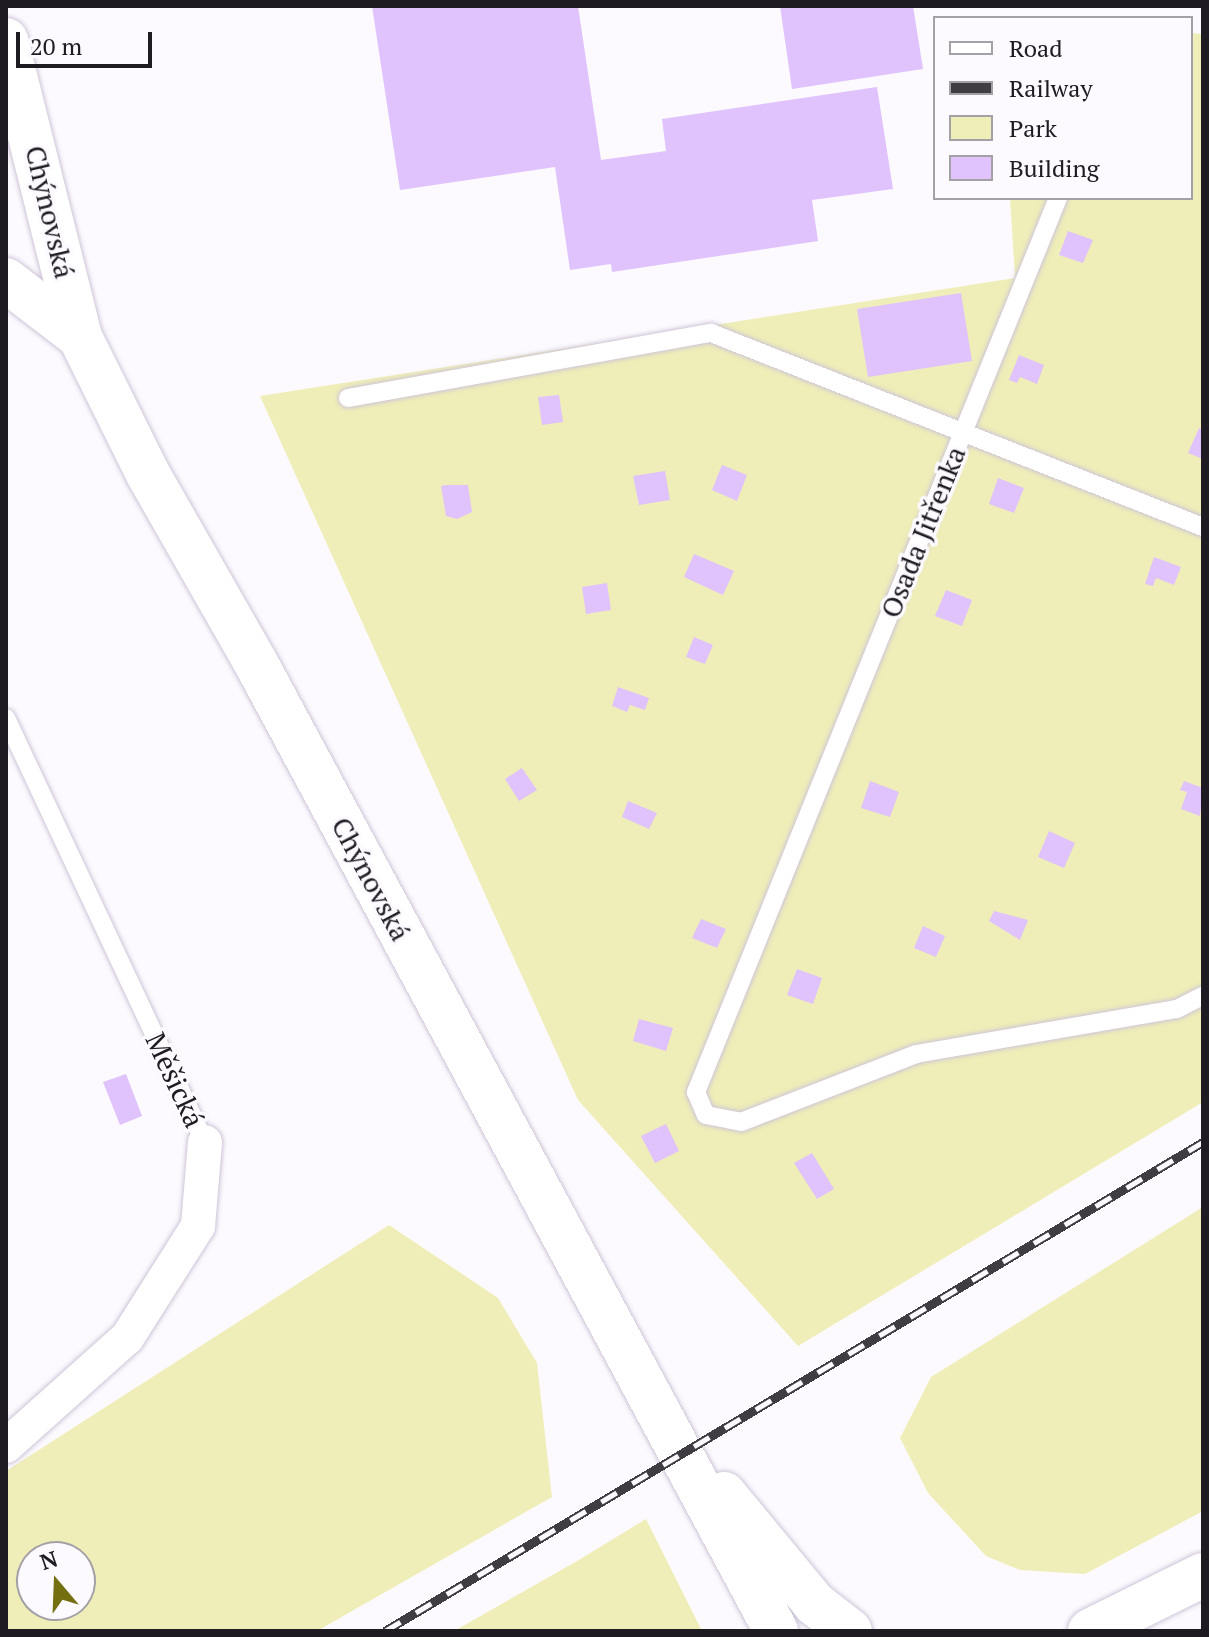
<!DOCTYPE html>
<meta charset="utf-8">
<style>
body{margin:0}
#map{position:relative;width:1209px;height:1637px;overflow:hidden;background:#fcfafe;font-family:"PT Serif",serif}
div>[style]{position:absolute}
.green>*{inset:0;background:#efeeb8}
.building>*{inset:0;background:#e0c2fc}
.roads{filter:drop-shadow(0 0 2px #cec5d8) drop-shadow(0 0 2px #cec5d8)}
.lane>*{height:18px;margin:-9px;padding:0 9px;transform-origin:9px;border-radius:9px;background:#fff}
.street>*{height:34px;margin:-17px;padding:0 17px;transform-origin:17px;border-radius:17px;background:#fff}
.secondary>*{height:44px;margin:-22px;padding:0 22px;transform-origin:22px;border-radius:22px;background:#fff}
.rail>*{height:9px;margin-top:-4.5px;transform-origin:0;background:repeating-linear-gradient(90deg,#fcfafe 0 18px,#3f3c42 0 36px);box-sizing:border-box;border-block:2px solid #3f3c42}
span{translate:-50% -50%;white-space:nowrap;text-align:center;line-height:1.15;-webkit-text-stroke:7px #fcfafe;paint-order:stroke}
.street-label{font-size:28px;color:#1f1b22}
.frame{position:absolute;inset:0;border:8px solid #1f1b22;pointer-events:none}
.legend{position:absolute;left:933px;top:16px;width:260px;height:184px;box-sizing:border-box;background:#fcfafe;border:2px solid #a4a1a6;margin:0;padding:10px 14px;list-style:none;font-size:24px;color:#1f1b22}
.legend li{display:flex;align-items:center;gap:16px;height:40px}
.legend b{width:40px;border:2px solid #a4a1a6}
.north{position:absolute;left:16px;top:1541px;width:80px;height:80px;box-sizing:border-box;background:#fcfafe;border:2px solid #a4a1a6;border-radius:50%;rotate:341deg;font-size:22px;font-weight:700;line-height:32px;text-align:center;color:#1f1b22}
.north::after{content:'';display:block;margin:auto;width:28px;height:36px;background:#747011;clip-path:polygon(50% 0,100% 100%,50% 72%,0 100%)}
.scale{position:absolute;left:16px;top:32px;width:136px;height:36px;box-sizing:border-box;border:4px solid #1f1b22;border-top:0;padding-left:10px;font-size:24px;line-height:28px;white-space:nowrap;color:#1f1b22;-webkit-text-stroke:6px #fcfafe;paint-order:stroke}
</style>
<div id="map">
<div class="green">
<i style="clip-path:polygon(1191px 33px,1203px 34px,1203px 1102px,798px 1346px,578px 1100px,260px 396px,1015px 278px,1010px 198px,1191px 198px)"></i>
<i style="clip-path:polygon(1203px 1207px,1203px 1511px,1085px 1574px,1020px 1570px,986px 1556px,928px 1493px,900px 1438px,931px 1377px)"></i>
<i style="clip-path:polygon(evenodd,389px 1225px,498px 1298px,537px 1363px,552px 1497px,317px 1631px,6px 1631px,6px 1471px,389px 1225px,32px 1557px,80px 1557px,80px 1605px,32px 1605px,32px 1557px)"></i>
<i style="clip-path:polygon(646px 1519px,702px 1631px,454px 1631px,577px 1561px)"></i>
</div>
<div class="building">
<i style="clip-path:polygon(372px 6px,578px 6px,601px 160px,666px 151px,662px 119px,877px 87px,893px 189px,812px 200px,818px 241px,612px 272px,611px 264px,570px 270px,555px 167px,400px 190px)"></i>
<i style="clip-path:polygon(780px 6px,913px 6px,923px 69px,792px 89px)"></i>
<i style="clip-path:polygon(1068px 231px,1093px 240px,1083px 263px,1059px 255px)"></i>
<i style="clip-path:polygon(961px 293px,972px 361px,868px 377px,857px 309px)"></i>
<i style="clip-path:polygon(1019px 355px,1044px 365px,1037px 384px,1020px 377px,1017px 383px,1009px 380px)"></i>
<i style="clip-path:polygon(559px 395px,563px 422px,542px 425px,538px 397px)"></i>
<i style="clip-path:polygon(1199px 428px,1203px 430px,1203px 459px,1188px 453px)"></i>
<i style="clip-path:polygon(722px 465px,747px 475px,737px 501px,712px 490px)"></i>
<i style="clip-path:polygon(665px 471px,670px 500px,639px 505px,633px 476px)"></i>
<i style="clip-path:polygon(998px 478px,1024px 488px,1014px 513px,989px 504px)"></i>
<i style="clip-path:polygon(446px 485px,468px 485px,472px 512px,457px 519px,446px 516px,441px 486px)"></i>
<i style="clip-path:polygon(694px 554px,734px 571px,723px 595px,684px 577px)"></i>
<i style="clip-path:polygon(1154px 557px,1181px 567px,1174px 585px,1156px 578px,1153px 586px,1145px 584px)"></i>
<i style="clip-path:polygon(607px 583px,611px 610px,586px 614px,582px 587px)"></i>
<i style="clip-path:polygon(946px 590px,972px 600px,962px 626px,935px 616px)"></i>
<i style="clip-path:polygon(694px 637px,713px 645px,705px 664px,686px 657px)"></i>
<i style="clip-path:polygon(618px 687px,649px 698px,645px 710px,630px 705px,627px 712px,612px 706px)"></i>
<i style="clip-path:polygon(522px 768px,537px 790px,519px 801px,505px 779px)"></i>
<i style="clip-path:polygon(870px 781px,899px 792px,890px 817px,861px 808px)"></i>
<i style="clip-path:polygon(1184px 781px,1203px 788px,1200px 816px,1181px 809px,1187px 792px,1180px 790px)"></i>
<i style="clip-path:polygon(628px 801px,657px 813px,649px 829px,622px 817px)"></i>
<i style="clip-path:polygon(1049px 831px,1075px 843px,1064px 868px,1038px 857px)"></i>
<i style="clip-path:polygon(994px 911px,1028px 920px,1020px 940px,989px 921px)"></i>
<i style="clip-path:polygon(701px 919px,726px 929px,717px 948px,692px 938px)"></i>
<i style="clip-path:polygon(923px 926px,945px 936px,936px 957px,914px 948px)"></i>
<i style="clip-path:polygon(797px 969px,822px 978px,813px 1004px,787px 995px)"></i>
<i style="clip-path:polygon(639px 1019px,673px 1028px,666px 1051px,633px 1041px)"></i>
<i style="clip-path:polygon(126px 1074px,142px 1116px,120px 1125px,103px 1082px)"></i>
<i style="clip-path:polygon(666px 1124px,679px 1151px,655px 1163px,641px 1136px)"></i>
<i style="clip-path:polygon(812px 1153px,834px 1189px,817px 1199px,794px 1163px)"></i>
</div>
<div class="roads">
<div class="lane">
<i style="left:1058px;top:198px;width:965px;rotate:112.04deg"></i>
<i style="left:696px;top:1092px;width:25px;rotate:67deg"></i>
<i style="left:706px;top:1115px;width:36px;rotate:11deg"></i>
<i style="left:741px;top:1122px;width:188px;rotate:-21.2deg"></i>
<i style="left:916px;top:1054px;width:265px;rotate:-9.8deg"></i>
<i style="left:1177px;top:1009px;width:29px;rotate:-27deg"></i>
<i style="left:348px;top:398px;width:369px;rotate:-10.2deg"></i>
<i style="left:711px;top:333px;width:529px;rotate:21.52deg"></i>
<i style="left:6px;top:718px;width:468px;rotate:64.9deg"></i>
</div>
<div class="street">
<i style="left:6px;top:1446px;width:162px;rotate:-41.8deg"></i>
<i style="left:127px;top:1338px;width:133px;rotate:-57.6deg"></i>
<i style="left:198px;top:1226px;width:84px;rotate:-85.2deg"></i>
</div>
<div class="secondary">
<i style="left:6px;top:40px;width:306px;rotate:76deg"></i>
<i style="left:80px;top:337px;width:153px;rotate:63.6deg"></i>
<i style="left:148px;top:474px;width:220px;rotate:60.3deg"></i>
<i style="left:257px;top:665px;width:1097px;rotate:61.75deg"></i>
<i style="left:6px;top:280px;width:93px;rotate:37.6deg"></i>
<i style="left:724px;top:1494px;width:143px;rotate:50.4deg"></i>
<i style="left:815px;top:1604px;width:44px;rotate:37.6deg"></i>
<i style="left:1090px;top:1631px;width:126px;rotate:-26.4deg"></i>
</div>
</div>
<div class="rail">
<i style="left:385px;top:1631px;width:953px;rotate:-30.87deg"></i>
</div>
<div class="street-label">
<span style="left:50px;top:212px;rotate:77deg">Chýnovská</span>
<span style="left:923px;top:532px;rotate:-68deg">Osada Jitřenka</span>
<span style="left:371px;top:879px;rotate:62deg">Chýnovská</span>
<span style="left:175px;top:1080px;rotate:65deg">Měšická</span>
</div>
<div class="frame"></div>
<ul class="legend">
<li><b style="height:10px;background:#fff"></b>Road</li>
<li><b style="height:10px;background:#3f3c42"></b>Railway</li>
<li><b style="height:22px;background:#efeeb8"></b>Park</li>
<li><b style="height:22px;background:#e0c2fc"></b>Building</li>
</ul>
<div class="north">N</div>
<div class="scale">20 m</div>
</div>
